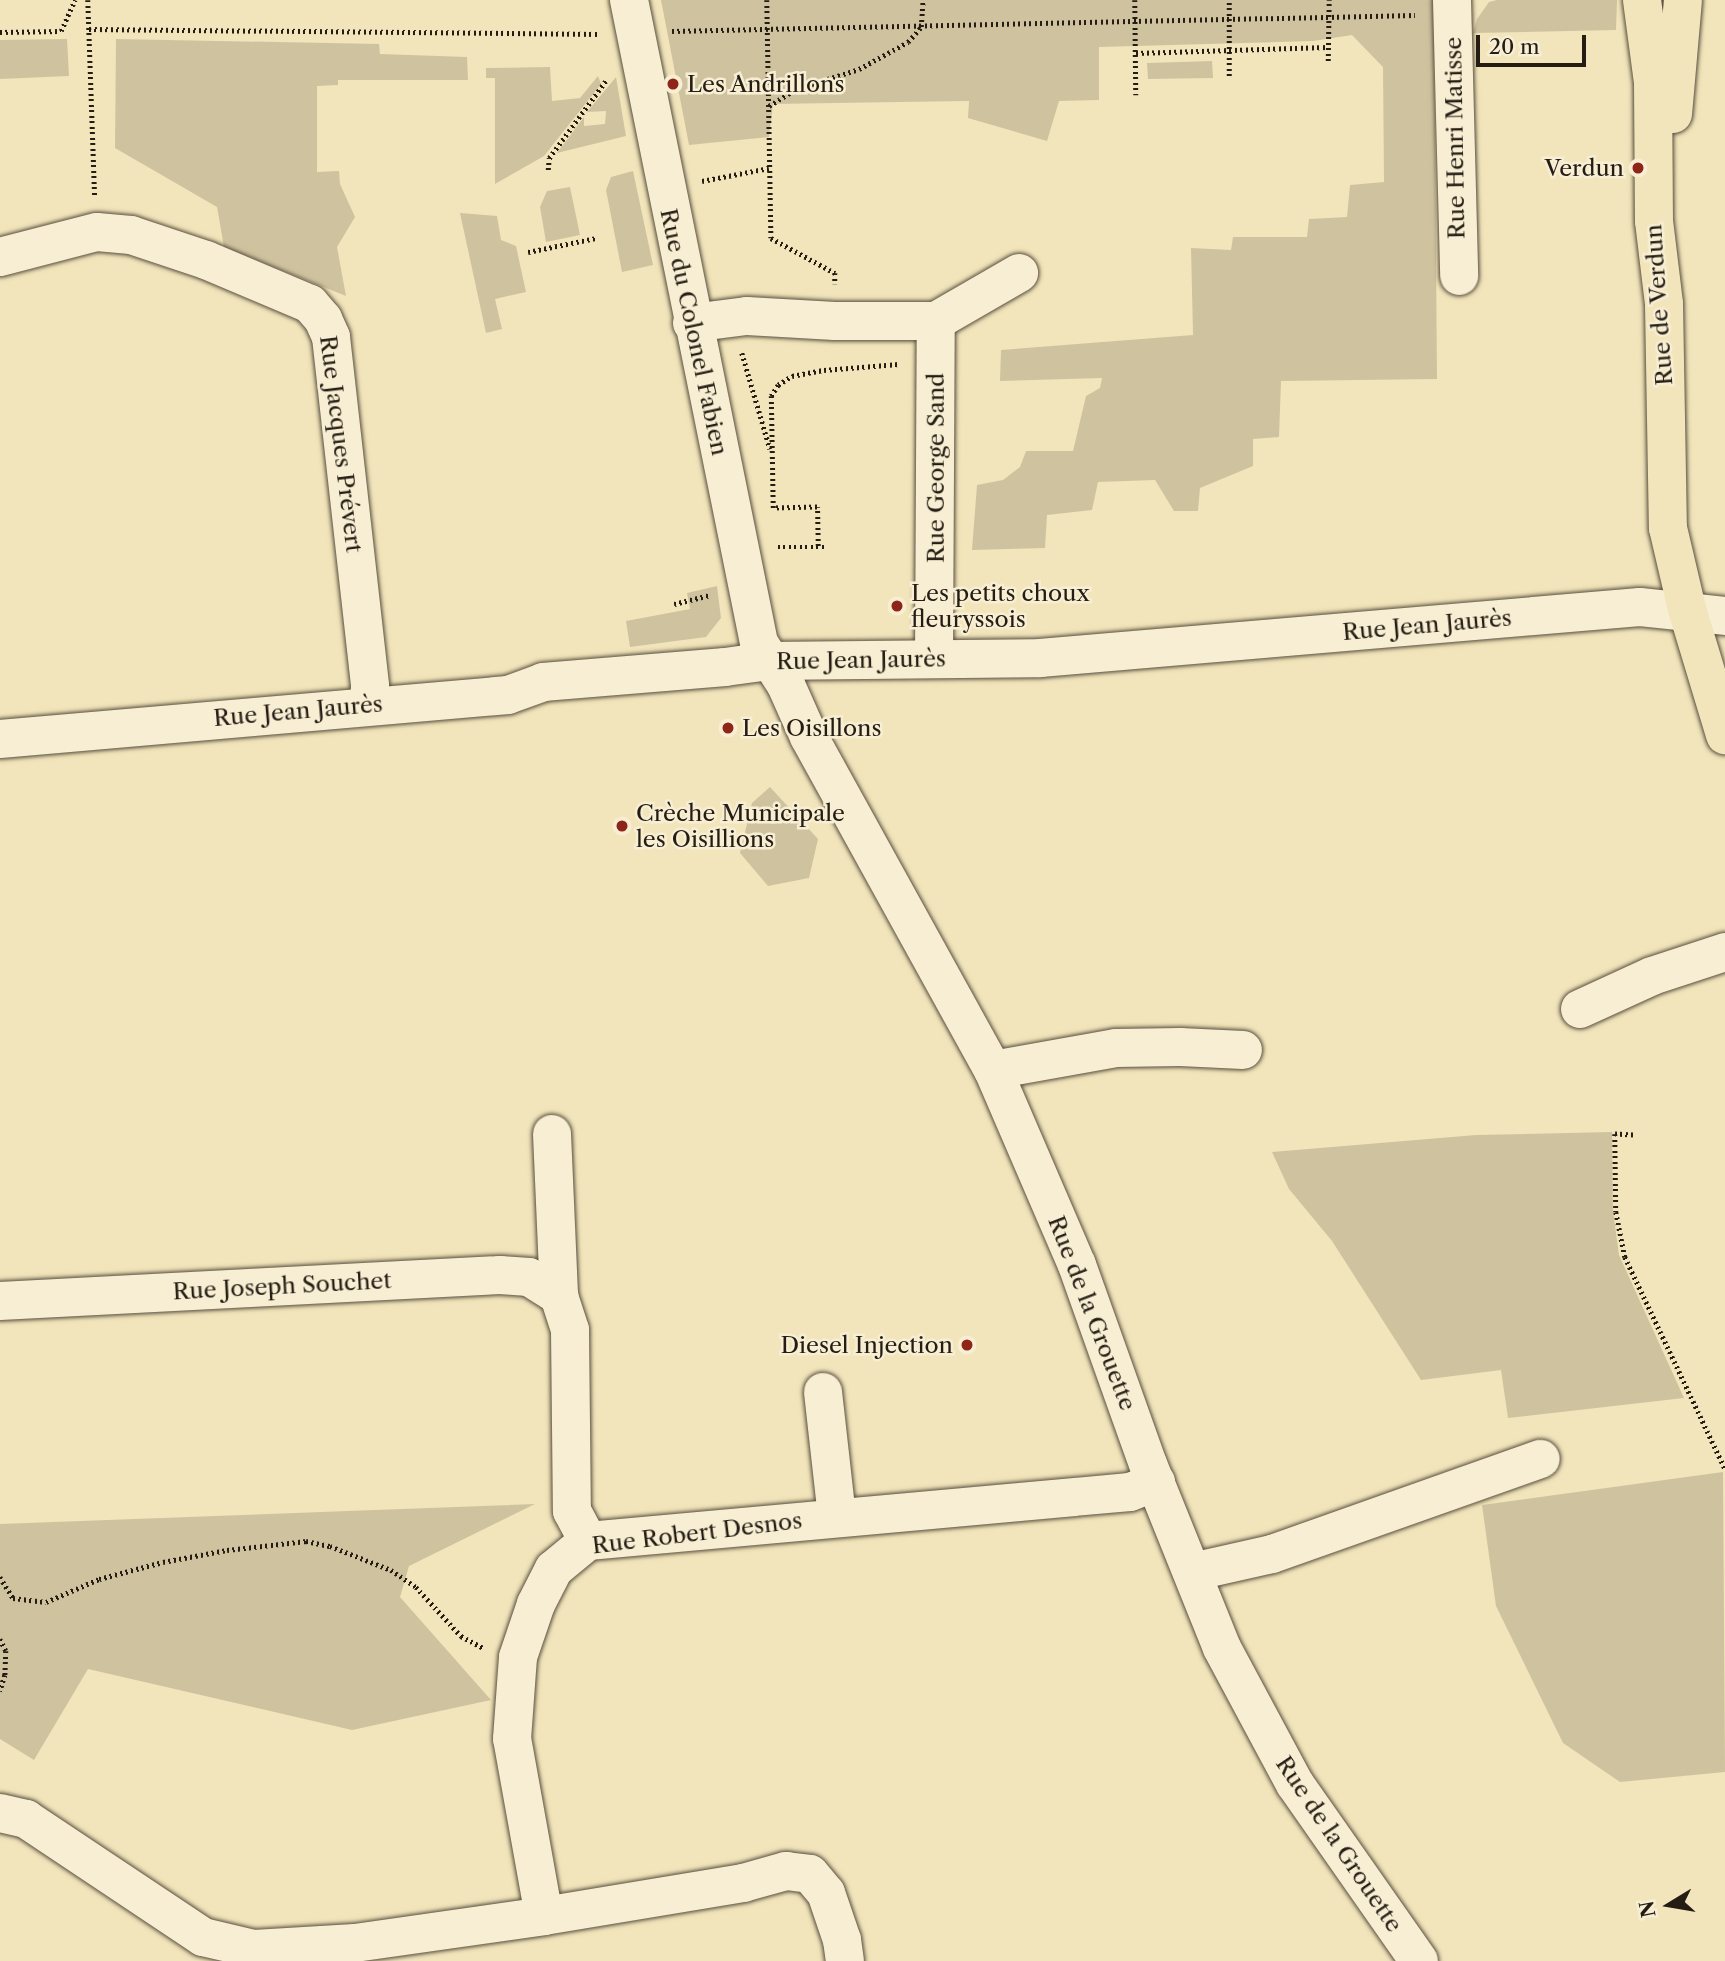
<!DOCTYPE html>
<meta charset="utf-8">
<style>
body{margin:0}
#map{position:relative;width:1725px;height:1961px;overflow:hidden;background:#f2e5bb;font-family:"Libre Caslon Text",serif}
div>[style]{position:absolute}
.green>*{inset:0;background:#cfc39f}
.path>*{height:4.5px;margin-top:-2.25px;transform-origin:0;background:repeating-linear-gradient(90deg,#251d14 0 2px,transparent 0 5.5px)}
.roads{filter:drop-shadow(0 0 2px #584f3e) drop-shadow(0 0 2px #584f3e)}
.minor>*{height:38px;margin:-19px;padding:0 19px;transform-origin:19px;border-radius:19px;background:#f7eed3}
.major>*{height:38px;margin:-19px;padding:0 19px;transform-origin:19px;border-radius:19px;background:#f2e5bb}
.dots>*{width:19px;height:19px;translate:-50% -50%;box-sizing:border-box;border:4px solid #f7eed3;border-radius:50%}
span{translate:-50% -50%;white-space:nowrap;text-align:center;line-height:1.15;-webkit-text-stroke:5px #f7eed3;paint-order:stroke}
.poi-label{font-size:23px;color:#251d14}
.left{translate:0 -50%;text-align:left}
.right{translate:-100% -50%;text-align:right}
.street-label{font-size:23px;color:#251d14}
.north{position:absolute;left:1634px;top:1870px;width:70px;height:70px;-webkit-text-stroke:5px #f7eed3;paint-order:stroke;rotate:259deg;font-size:19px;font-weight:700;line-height:28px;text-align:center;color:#251d14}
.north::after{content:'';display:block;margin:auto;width:24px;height:32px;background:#251d14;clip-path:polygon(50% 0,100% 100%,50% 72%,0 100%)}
.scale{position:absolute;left:1476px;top:35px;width:110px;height:32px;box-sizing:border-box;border:4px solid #251d14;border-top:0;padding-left:9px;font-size:21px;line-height:24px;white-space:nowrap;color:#251d14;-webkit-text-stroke:5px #f7eed3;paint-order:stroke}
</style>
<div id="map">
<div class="green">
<i style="clip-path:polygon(661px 0,1434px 0,1437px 379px,1281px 381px,1279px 437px,1253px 439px,1253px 466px,1200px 488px,1198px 511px,1174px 511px,1155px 480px,1098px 482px,1092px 510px,1047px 515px,1045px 548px,972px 550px,977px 485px,1003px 480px,1020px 467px,1026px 451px,1073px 451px,1086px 396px,1100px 388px,1102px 378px,1000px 381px,1001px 350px,1193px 335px,1191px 248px,1231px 250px,1233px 237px,1307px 237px,1309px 219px,1347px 217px,1350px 185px,1384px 182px,1383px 67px,1352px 35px,1313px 41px,1099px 47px,1099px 100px,1059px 101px,1047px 141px,968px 118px,969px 101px,900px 102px,773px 104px,769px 137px,689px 145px)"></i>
<i style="clip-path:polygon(1497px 0,1617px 0,1616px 30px,1473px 33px,1477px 19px,1489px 2px)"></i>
<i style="clip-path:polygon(67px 39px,69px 76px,0 79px,0 40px)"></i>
<i style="clip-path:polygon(116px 39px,379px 44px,380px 54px,467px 57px,468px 80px,338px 80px,338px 85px,317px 86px,317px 172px,339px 171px,340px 184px,355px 217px,337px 247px,346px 296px,224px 247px,217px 207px,115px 148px)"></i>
<i style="clip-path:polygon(1212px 61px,1213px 78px,1148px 79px,1147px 63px)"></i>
<i style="clip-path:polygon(550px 67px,552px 101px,580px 98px,598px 76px,601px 84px,544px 156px,495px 184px,495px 78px,486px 78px,486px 68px)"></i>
<i style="clip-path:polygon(616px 77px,626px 136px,557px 153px,584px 117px,584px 126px,605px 124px,606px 111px,587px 112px)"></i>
<i style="clip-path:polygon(633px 171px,653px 265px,622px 272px,606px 190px,611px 177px)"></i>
<i style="clip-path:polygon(570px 187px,580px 235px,546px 242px,540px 207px,547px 191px)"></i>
<i style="clip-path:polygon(460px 213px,497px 216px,501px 240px,516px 246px,526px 292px,495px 299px,502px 329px,486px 333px)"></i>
<i style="clip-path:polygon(717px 586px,721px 618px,706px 637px,630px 647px,626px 621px,690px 609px,687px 593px)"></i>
<i style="clip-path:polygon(770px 787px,818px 839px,809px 878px,768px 886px,740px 853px,752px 803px)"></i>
<i style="clip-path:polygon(1612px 1132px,1613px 1211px,1619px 1255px,1684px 1398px,1508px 1418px,1501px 1370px,1421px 1380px,1332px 1241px,1289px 1189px,1272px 1152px,1476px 1135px)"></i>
<i style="clip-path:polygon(1723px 1472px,1725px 1772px,1620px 1782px,1563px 1743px,1496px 1606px,1482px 1505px)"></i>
<i style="clip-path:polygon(535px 1504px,409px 1566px,400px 1597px,491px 1700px,352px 1730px,88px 1669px,34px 1760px,0 1739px,0 1524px)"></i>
</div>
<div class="path">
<i style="left:88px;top:0;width:196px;rotate:88deg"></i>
<i style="left:767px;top:0;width:238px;rotate:89deg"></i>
<i style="left:771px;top:238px;width:73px;rotate:28.7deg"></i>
<i style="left:835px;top:273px;width:11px;rotate:90deg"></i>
<i style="left:1135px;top:0;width:95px;rotate:89.4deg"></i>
<i style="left:89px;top:29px;width:509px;rotate:0.56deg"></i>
<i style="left:672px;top:31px;width:743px;rotate:-1.23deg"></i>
<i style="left:0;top:32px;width:61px;rotate:-0.9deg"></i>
<i style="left:61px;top:31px;width:34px;rotate:-66deg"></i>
<i style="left:1136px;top:53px;width:192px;rotate:-1.8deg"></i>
<i style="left:1328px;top:61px;width:61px;rotate:-89.1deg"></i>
<i style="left:1229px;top:76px;width:76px;rotate:-90deg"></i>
<i style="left:769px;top:106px;width:32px;rotate:-32deg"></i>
<i style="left:796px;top:89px;width:66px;rotate:-17.6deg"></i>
<i style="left:859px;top:69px;width:56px;rotate:-28.9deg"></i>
<i style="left:908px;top:42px;width:20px;rotate:-49deg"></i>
<i style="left:921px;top:27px;width:27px;rotate:-86deg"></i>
<i style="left:548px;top:170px;width:12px;rotate:-85deg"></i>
<i style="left:549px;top:158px;width:98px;rotate:-53.7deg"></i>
<i style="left:702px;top:181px;width:68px;rotate:-11deg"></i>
<i style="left:528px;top:252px;width:69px;rotate:-11.6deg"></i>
<i style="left:742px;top:353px;width:100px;rotate:73.7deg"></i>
<i style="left:818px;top:546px;width:39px;rotate:-91deg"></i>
<i style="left:817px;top:507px;width:44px;rotate:178.7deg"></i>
<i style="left:773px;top:508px;width:112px;rotate:-91deg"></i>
<i style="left:771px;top:396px;width:13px;rotate:-58deg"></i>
<i style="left:778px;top:385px;width:17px;rotate:-33deg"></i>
<i style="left:792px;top:376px;width:33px;rotate:-11deg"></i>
<i style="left:824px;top:370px;width:75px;rotate:-4.6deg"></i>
<i style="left:778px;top:547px;width:47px"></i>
<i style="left:674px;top:604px;width:37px;rotate:-14deg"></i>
<i style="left:1633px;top:1135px;width:18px;rotate:-177deg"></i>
<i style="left:1615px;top:1134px;width:78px;rotate:89.3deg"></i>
<i style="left:1616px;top:1212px;width:46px;rotate:78.7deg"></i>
<i style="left:1625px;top:1257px;width:234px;rotate:64.7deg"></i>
<i style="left:0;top:1577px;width:25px;rotate:58deg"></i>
<i style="left:13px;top:1598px;width:33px;rotate:7deg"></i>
<i style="left:46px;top:1602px;width:58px;rotate:-23.5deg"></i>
<i style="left:99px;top:1579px;width:66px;rotate:-14.9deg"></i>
<i style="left:163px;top:1562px;width:65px;rotate:-10.6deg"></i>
<i style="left:227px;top:1550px;width:80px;rotate:-6.5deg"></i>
<i style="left:306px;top:1541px;width:25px;rotate:12deg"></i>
<i style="left:330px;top:1546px;width:66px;rotate:21.5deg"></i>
<i style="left:391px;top:1570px;width:30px;rotate:34deg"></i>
<i style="left:416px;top:1587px;width:67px;rotate:47.4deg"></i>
<i style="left:461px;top:1636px;width:26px;rotate:28deg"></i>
<i style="left:0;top:1639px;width:13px;rotate:63deg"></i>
<i style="left:6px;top:1651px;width:24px;rotate:92deg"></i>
<i style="left:5px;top:1675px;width:17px;rotate:107deg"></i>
</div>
<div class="roads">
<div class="minor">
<i style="left:629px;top:0;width:656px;rotate:78.57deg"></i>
<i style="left:759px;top:643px;width:50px;rotate:57.3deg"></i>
<i style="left:786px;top:685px;width:57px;rotate:66.1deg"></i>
<i style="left:809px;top:737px;width:380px;rotate:61.1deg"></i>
<i style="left:993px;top:1070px;width:212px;rotate:66.7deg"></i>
<i style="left:1077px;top:1265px;width:211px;rotate:70.4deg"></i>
<i style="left:1148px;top:1464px;width:198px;rotate:68.1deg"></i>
<i style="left:1222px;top:1648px;width:154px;rotate:61.8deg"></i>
<i style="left:1295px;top:1784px;width:216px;rotate:55deg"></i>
<i style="left:1452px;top:0;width:276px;rotate:88.5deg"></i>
<i style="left:0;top:257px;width:100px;rotate:-14.5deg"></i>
<i style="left:97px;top:232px;width:34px;rotate:5deg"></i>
<i style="left:131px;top:235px;width:79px;rotate:18.4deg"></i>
<i style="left:206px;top:260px;width:113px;rotate:22.9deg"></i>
<i style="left:310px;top:304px;width:20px;rotate:49deg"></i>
<i style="left:323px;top:319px;width:20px;rotate:66deg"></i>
<i style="left:331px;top:337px;width:351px;rotate:83.6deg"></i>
<i style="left:370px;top:686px;width:19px;rotate:93deg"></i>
<i style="left:692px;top:323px;width:55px;rotate:-7.3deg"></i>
<i style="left:747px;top:316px;width:88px;rotate:3.3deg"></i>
<i style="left:835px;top:321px;width:101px"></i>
<i style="left:936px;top:321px;width:96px;rotate:-30deg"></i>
<i style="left:934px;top:658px;width:337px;rotate:-89.7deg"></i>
<i style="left:0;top:739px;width:510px;rotate:-4.95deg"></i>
<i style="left:508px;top:695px;width:37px;rotate:-20deg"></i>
<i style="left:543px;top:682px;width:183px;rotate:-4.7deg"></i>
<i style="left:725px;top:667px;width:43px;rotate:-7.9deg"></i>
<i style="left:768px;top:661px;width:272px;rotate:-0.6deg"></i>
<i style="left:1040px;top:658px;width:602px;rotate:-4.86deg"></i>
<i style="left:1640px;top:607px;width:85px;rotate:6deg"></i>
<i style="left:1580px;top:1009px;width:79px;rotate:-24.6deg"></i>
<i style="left:1652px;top:976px;width:77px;rotate:-18.2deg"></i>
<i style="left:993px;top:1070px;width:125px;rotate:-10.1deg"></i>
<i style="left:1116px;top:1048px;width:64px;rotate:-0.9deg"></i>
<i style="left:1180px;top:1047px;width:63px;rotate:2.7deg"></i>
<i style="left:552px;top:1134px;width:162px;rotate:87.5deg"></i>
<i style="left:0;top:1301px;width:501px;rotate:-2.98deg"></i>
<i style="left:500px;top:1275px;width:29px;rotate:4deg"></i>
<i style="left:529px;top:1277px;width:36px;rotate:32deg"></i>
<i style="left:559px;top:1296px;width:36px;rotate:72deg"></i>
<i style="left:570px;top:1330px;width:181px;rotate:89.4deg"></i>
<i style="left:572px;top:1511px;width:34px;rotate:62deg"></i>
<i style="left:823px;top:1392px;width:126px;rotate:83.6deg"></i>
<i style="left:1192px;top:1572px;width:82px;rotate:-12.7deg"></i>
<i style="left:1272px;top:1554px;width:285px;rotate:-19.5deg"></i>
<i style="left:0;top:1813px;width:27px;rotate:13deg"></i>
<i style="left:26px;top:1819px;width:213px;rotate:33.7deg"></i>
<i style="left:203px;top:1937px;width:52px;rotate:13.2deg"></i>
<i style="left:254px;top:1949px;width:101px;rotate:-3.4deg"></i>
<i style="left:355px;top:1943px;width:191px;rotate:-8.1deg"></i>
<i style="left:544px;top:1916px;width:180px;rotate:-100.2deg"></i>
<i style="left:512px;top:1739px;width:82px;rotate:-85.8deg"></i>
<i style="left:518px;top:1657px;width:56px;rotate:-71.2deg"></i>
<i style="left:536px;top:1604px;width:39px;rotate:-63deg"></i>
<i style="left:554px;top:1569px;width:44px;rotate:-39.5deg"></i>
<i style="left:588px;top:1541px;width:544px;rotate:-5.17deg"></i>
<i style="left:1130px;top:1492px;width:28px;rotate:-21deg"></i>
<i style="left:544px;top:1916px;width:202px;rotate:-9.4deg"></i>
<i style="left:743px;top:1883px;width:45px;rotate:-15.6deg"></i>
<i style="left:786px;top:1871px;width:24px;rotate:7deg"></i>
<i style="left:810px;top:1874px;width:25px;rotate:50deg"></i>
<i style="left:826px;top:1893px;width:50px;rotate:71.2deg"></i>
<i style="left:842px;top:1940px;width:21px;rotate:82deg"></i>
</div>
<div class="major">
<i style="left:1642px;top:0;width:83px;rotate:82.4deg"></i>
<i style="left:1653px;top:82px;width:139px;rotate:89.6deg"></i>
<i style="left:1654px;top:221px;width:84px;rotate:83.1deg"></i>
<i style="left:1664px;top:304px;width:224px;rotate:89deg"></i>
<i style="left:1668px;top:528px;width:83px;rotate:76.8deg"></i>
<i style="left:1687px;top:609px;width:132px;rotate:73.2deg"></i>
<i style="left:1673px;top:114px;width:114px;rotate:-85deg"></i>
</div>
</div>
<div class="dots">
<i style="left:673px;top:84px;background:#8f2418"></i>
<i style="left:1638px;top:168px;background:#8f2418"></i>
<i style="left:897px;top:606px;background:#8f2418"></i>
<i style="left:728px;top:728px;background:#8f2418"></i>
<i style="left:622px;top:826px;background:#8f2418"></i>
<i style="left:967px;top:1345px;background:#8f2418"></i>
</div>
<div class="poi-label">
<span class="left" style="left:687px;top:84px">Les Andrillons</span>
<span class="right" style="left:1624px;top:168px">Verdun</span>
<span class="left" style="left:911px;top:606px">Les petits choux<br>fleuryssois</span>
<span class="left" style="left:742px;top:728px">Les Oisillons</span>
<span class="left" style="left:636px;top:826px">Crèche Municipale<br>les Oisillions</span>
<span class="right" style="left:953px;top:1345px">Diesel Injection</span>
</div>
<div class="street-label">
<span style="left:1455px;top:138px;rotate:-91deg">Rue Henri Matisse</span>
<span style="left:1659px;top:305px;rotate:-94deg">Rue de Verdun</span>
<span style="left:694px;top:332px;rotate:78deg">Rue du Colonel Fabien</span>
<span style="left:341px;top:444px;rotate:83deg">Rue Jacques Prévert</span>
<span style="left:936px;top:468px;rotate:-90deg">Rue George Sand</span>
<span style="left:1427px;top:625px;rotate:-5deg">Rue Jean Jaurès</span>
<span style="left:861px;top:660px;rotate:-1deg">Rue Jean Jaurès</span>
<span style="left:298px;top:711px;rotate:-5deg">Rue Jean Jaurès</span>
<span style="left:282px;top:1286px;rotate:-3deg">Rue Joseph Souchet</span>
<span style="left:1092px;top:1313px;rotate:69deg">Rue de la Grouette</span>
<span style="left:697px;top:1533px;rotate:-7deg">Rue Robert Desnos</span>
<span style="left:1339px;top:1844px;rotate:56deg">Rue de la Grouette</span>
</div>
<div class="north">N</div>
<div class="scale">20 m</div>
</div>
